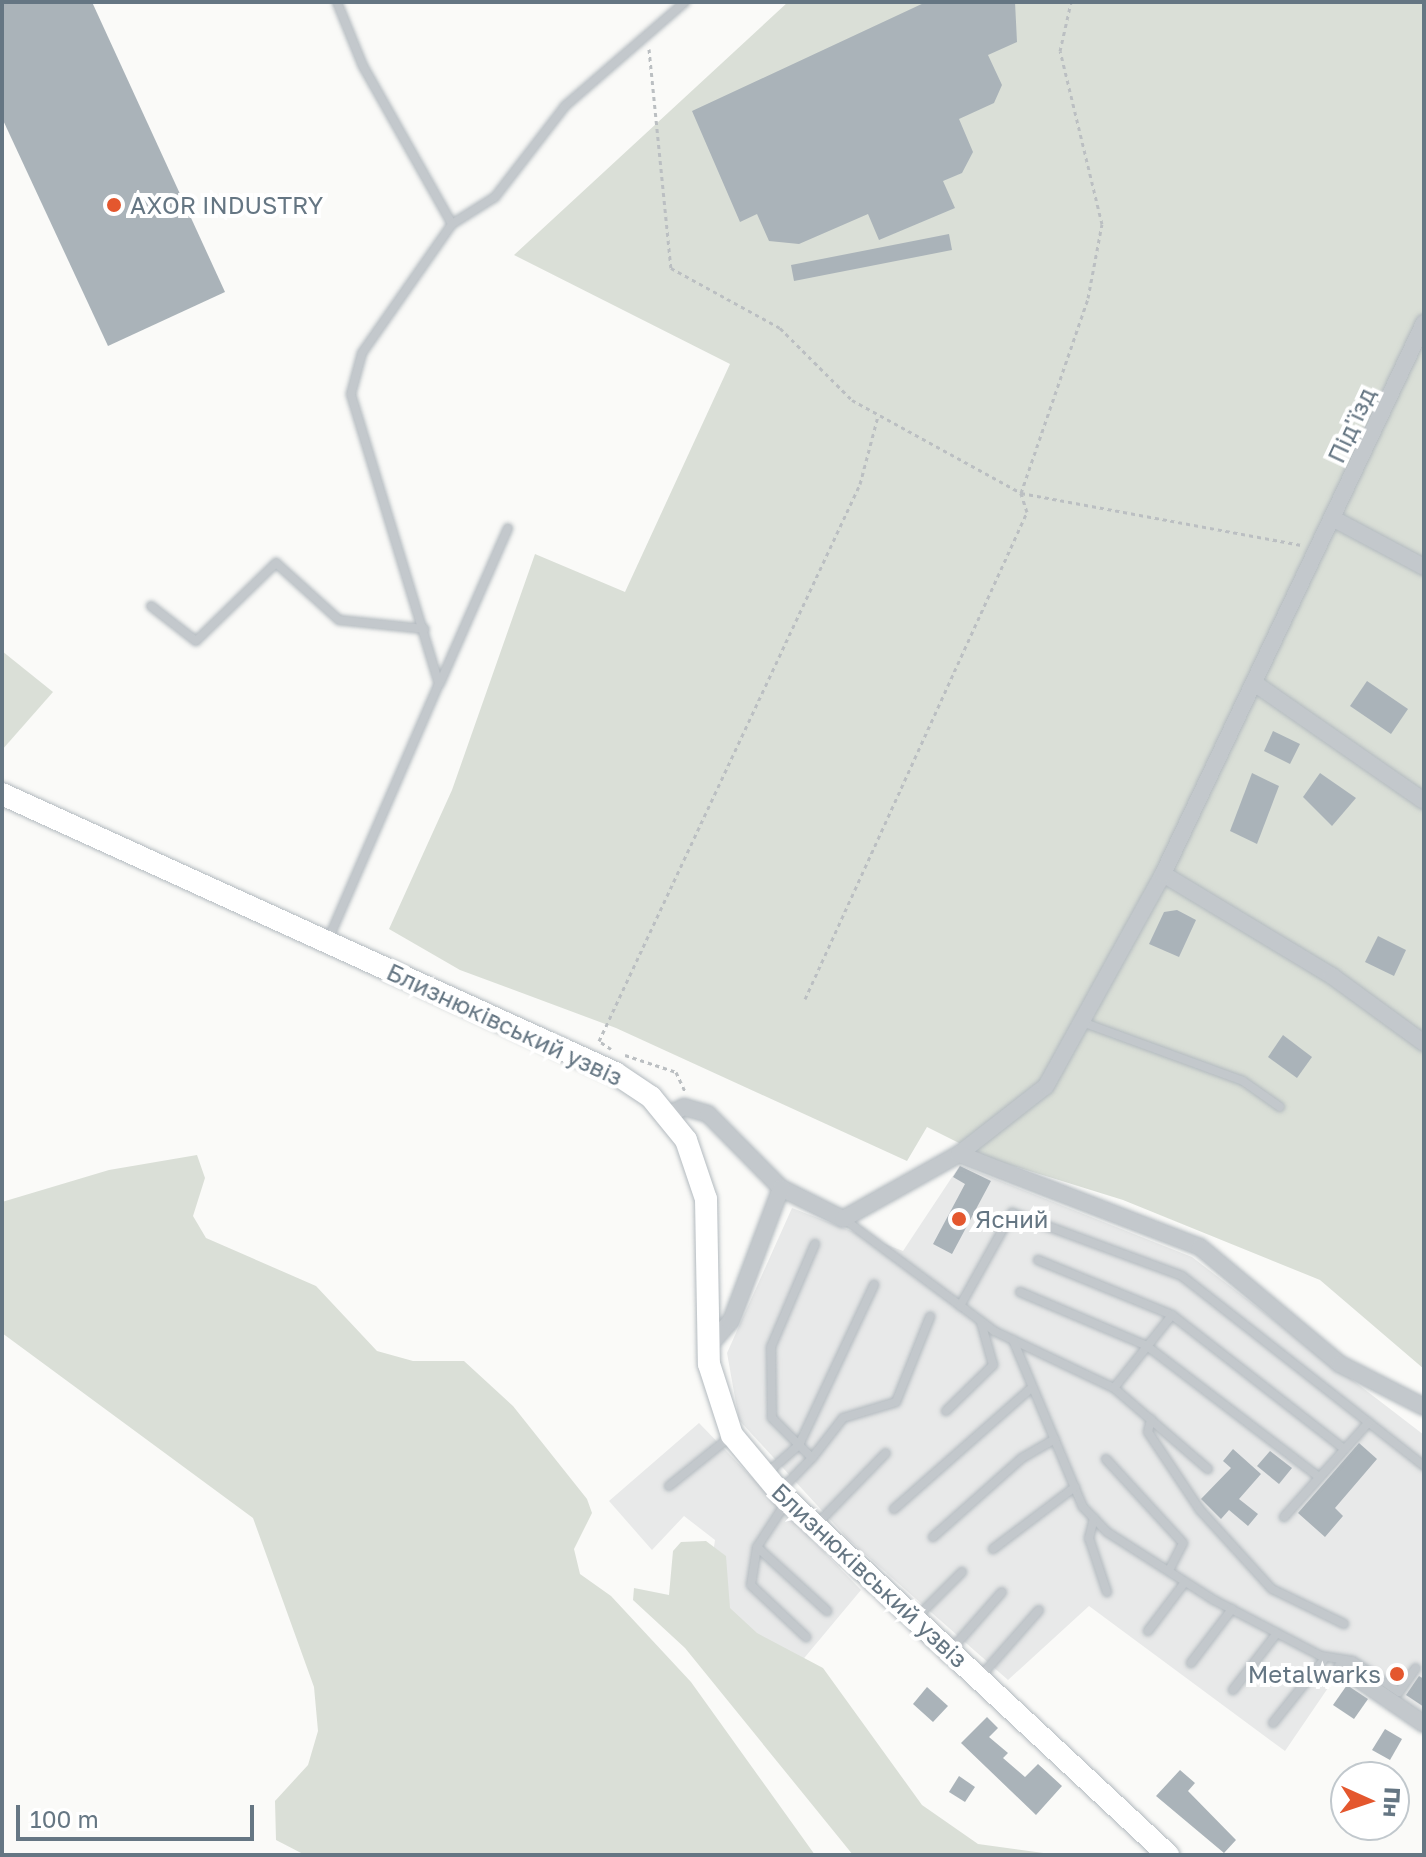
<!DOCTYPE html>
<meta charset="utf-8">
<style>
body{margin:0}
#map{position:relative;width:1426px;height:1857px;overflow:hidden;background:#fafaf8;font-family:"Golos Text",sans-serif}
div>[style]{position:absolute}
.built>*{inset:0;background:#e8e9e9}
.green>*{inset:0;background:#dadfd7}
.building>*{inset:0;background:#aab3b9}
.path>*{height:3px;margin-top:-1.5px;transform-origin:0;background:repeating-linear-gradient(90deg,#bbbfc2 0 4px,transparent 0 8px)}
.roads{filter:drop-shadow(0 0 2px #b3babf) drop-shadow(0 0 2px #b3babf)}
.lane>*{height:8px;margin:-4px;padding:0 4px;transform-origin:4px;border-radius:4px;background:#c3c8cc}
.street>*{height:16px;margin:-8px;padding:0 8px;transform-origin:8px;border-radius:8px;background:#c3c8cc}
.secondary>*{height:22px;margin:-11px;padding:0 11px;transform-origin:11px;border-radius:11px;background:#fff}
.dots>*{width:22px;height:22px;translate:-50% -50%;box-sizing:border-box;border:4px solid #fff;border-radius:50%}
span{translate:-50% -50%;white-space:nowrap;text-align:center;line-height:1.15;-webkit-text-stroke:8px #fff;paint-order:stroke}
.poi-label{font-size:24px;color:#657683}
.left{translate:0 -50%;text-align:left}
.right{translate:-100% -50%;text-align:right}
.street-label{font-size:24px;color:#657683}
.frame{position:absolute;inset:0;border:4px solid #657683;pointer-events:none}
.north{position:absolute;left:1330px;top:1761px;width:80px;height:80px;box-sizing:border-box;background:#fff;border:2px solid #c1c8cd;border-radius:50%;rotate:93deg;font-size:22px;font-weight:700;line-height:32px;text-align:center;color:#657683}
.north::after{content:'';display:block;margin:auto;width:28px;height:36px;background:#e4572e;clip-path:polygon(50% 0,100% 100%,50% 72%,0 100%)}
.scale{position:absolute;left:16px;top:1805px;width:238px;height:36px;box-sizing:border-box;border:4px solid #657683;border-top:0;padding-left:10px;font-size:24px;line-height:28px;white-space:nowrap;color:#657683;-webkit-text-stroke:6px #fff;paint-order:stroke}
</style>
<div id="map">
<div class="built">
<i style="clip-path:polygon(960px 1165px,1192px 1257px,1424px 1435px,1422px 1715px,1345px 1663px,1285px 1751px,1089px 1606px,1008px 1680px,848px 1539px,739px 1420px,727px 1353px,792px 1208px,903px 1251px)"></i>
<i style="clip-path:polygon(699px 1423px,861px 1590px,795px 1669px,721px 1610px,710px 1573px,715px 1540px,684px 1516px,652px 1550px,609px 1501px)"></i>
</div>
<div class="green">
<i style="clip-path:polygon(788px 2px,1424px 2px,1424px 1369px,1320px 1280px,1123px 1200px,991px 1159px,927px 1127px,907px 1161px,616px 1028px,460px 970px,389px 929px,452px 790px,535px 554px,625px 592px,730px 364px,514px 255px)"></i>
<i style="clip-path:polygon(2px 651px,53px 692px,2px 750px)"></i>
<i style="clip-path:polygon(197px 1155px,205px 1178px,193px 1216px,206px 1238px,316px 1286px,377px 1351px,413px 1361px,464px 1361px,513px 1406px,587px 1499px,592px 1513px,574px 1549px,580px 1574px,611px 1596px,691px 1682px,815px 1855px,305px 1855px,276px 1840px,275px 1801px,308px 1765px,318px 1731px,314px 1687px,253px 1518px,2px 1333px,2px 1202px,109px 1170px)"></i>
<i style="clip-path:polygon(706px 1541px,726px 1556px,730px 1608px,757px 1633px,823px 1668px,922px 1805px,978px 1844px,1058px 1855px,853px 1855px,685px 1648px,633px 1600px,634px 1588px,669px 1595px,673px 1551px,681px 1542px)"></i>
</div>
<div class="building">
<i style="clip-path:polygon(2px 2px,92px 2px,225px 292px,108px 346px,2px 118px)"></i>
<i style="clip-path:polygon(926px 2px,1015px 2px,1017px 42px,988px 55px,1002px 85px,994px 103px,959px 119px,973px 152px,962px 173px,943px 181px,955px 208px,879px 240px,868px 214px,799px 244px,769px 241px,757px 214px,740px 222px,692px 111px)"></i>
<i style="clip-path:polygon(949px 234px,952px 250px,794px 281px,791px 265px)"></i>
<i style="clip-path:polygon(1367px 681px,1408px 709px,1391px 734px,1350px 706px)"></i>
<i style="clip-path:polygon(1273px 731px,1300px 744px,1290px 764px,1264px 751px)"></i>
<i style="clip-path:polygon(1252px 773px,1279px 786px,1257px 844px,1230px 831px)"></i>
<i style="clip-path:polygon(1320px 773px,1356px 798px,1332px 826px,1303px 797px)"></i>
<i style="clip-path:polygon(1177px 910px,1196px 920px,1179px 957px,1149px 944px,1164px 912px)"></i>
<i style="clip-path:polygon(1378px 936px,1406px 950px,1394px 976px,1365px 962px)"></i>
<i style="clip-path:polygon(1283px 1035px,1312px 1057px,1297px 1078px,1268px 1057px)"></i>
<i style="clip-path:polygon(960px 1166px,991px 1181px,952px 1254px,933px 1244px,965px 1184px,953px 1177px)"></i>
<i style="clip-path:polygon(1359px 1443px,1377px 1459px,1335px 1508px,1343px 1516px,1325px 1537px,1298px 1513px)"></i>
<i style="clip-path:polygon(1233px 1449px,1261px 1474px,1239px 1499px,1258px 1514px,1248px 1526px,1229px 1510px,1221px 1519px,1201px 1499px,1231px 1468px,1223px 1461px)"></i>
<i style="clip-path:polygon(1270px 1451px,1292px 1468px,1279px 1484px,1257px 1466px)"></i>
<i style="clip-path:polygon(1419px 1676px,1424px 1679px,1424px 1707px,1406px 1695px)"></i>
<i style="clip-path:polygon(1347px 1685px,1368px 1699px,1354px 1719px,1333px 1705px)"></i>
<i style="clip-path:polygon(927px 1687px,948px 1706px,933px 1722px,913px 1704px)"></i>
<i style="clip-path:polygon(987px 1717px,998px 1728px,989px 1737px,1008px 1753px,1003px 1758px,1025px 1777px,1038px 1764px,1062px 1786px,1036px 1815px,961px 1743px)"></i>
<i style="clip-path:polygon(1385px 1729px,1402px 1739px,1390px 1760px,1372px 1750px)"></i>
<i style="clip-path:polygon(1180px 1770px,1195px 1783px,1188px 1791px,1236px 1840px,1224px 1853px,1156px 1796px)"></i>
<i style="clip-path:polygon(959px 1776px,975px 1787px,965px 1802px,949px 1792px)"></i>
</div>
<div class="path">
<i style="left:649px;top:49px;width:220px;rotate:84.3deg"></i>
<i style="left:671px;top:268px;width:124px;rotate:28.8deg"></i>
<i style="left:780px;top:328px;width:102px;rotate:45deg"></i>
<i style="left:852px;top:400px;width:193px;rotate:28.8deg"></i>
<i style="left:1021px;top:493px;width:285px;rotate:10.5deg"></i>
<i style="left:805px;top:999px;width:535px;rotate:-65.49deg"></i>
<i style="left:1027px;top:512px;width:20px;rotate:-108deg"></i>
<i style="left:1021px;top:493px;width:206px;rotate:-71deg"></i>
<i style="left:1088px;top:298px;width:75px;rotate:-79.3deg"></i>
<i style="left:1102px;top:224px;width:178px;rotate:-103.6deg"></i>
<i style="left:1060px;top:51px;width:50px;rotate:-77.3deg"></i>
<i style="left:611px;top:1049px;width:14px;rotate:-146deg"></i>
<i style="left:599px;top:1041px;width:615px;rotate:-64.89deg"></i>
<i style="left:860px;top:484px;width:70px;rotate:-75.2deg"></i>
<i style="left:625px;top:1055px;width:54px;rotate:18.4deg"></i>
<i style="left:676px;top:1072px;width:23px;rotate:65deg"></i>
</div>
<div class="roads">
<div class="lane">
<i style="left:337px;top:2px;width:69px;rotate:67.9deg"></i>
<i style="left:363px;top:66px;width:181px;rotate:60.6deg"></i>
<i style="left:151px;top:606px;width:57px;rotate:37.9deg"></i>
<i style="left:196px;top:641px;width:112px;rotate:-44.3deg"></i>
<i style="left:276px;top:563px;width:85px;rotate:42.1deg"></i>
<i style="left:339px;top:620px;width:86px;rotate:6deg"></i>
<i style="left:440px;top:683px;width:169px;rotate:-66.3deg"></i>
<i style="left:328px;top:940px;width:279px;rotate:-66.6deg"></i>
<i style="left:439px;top:684px;width:303px;rotate:-106.9deg"></i>
<i style="left:351px;top:394px;width:42px;rotate:-75deg"></i>
<i style="left:362px;top:353px;width:157px;rotate:-55.1deg"></i>
<i style="left:452px;top:224px;width:51px;rotate:-32.1deg"></i>
<i style="left:495px;top:197px;width:115px;rotate:-52.4deg"></i>
<i style="left:565px;top:106px;width:159px;rotate:-40.9deg"></i>
<i style="left:1082px;top:1022px;width:171px;rotate:20.1deg"></i>
<i style="left:1243px;top:1081px;width:45px;rotate:35.1deg"></i>
<i style="left:844px;top:1219px;width:187px;rotate:36.7deg"></i>
<i style="left:994px;top:1331px;width:133px;rotate:25.4deg"></i>
<i style="left:1114px;top:1388px;width:124px;rotate:40.8deg"></i>
<i style="left:1038px;top:1260px;width:145px;rotate:22.3deg"></i>
<i style="left:1172px;top:1315px;width:218px;rotate:37.9deg"></i>
<i style="left:1020px;top:1292px;width:138px;rotate:23deg"></i>
<i style="left:1147px;top:1346px;width:216px;rotate:37.3deg"></i>
<i style="left:960px;top:1306px;width:107px;rotate:-60.8deg"></i>
<i style="left:1012px;top:1213px;width:181px;rotate:20.3deg"></i>
<i style="left:1182px;top:1276px;width:308px;rotate:38.1deg"></i>
<i style="left:1013px;top:1340px;width:181px;rotate:67.3deg"></i>
<i style="left:1083px;top:1507px;width:35px;rotate:46deg"></i>
<i style="left:1107px;top:1532px;width:125px;rotate:32.5deg"></i>
<i style="left:1212px;top:1599px;width:123px;rotate:27.6deg"></i>
<i style="left:1321px;top:1656px;width:32px;rotate:9deg"></i>
<i style="left:1353px;top:1661px;width:55px;rotate:34deg"></i>
<i style="left:1399px;top:1692px;width:29px;rotate:-55deg"></i>
<i style="left:1114px;top:1388px;width:93px;rotate:-51.5deg"></i>
<i style="left:946px;top:1411px;width:66px;rotate:-44.4deg"></i>
<i style="left:993px;top:1365px;width:45px;rotate:-105.6deg"></i>
<i style="left:1151px;top:1419px;width:13px;rotate:103deg"></i>
<i style="left:1148px;top:1432px;width:94px;rotate:56.3deg"></i>
<i style="left:1200px;top:1510px;width:107px;rotate:47.7deg"></i>
<i style="left:1272px;top:1589px;width:80px;rotate:25.9deg"></i>
<i style="left:812px;top:1458px;width:51px;rotate:-52.2deg"></i>
<i style="left:843px;top:1418px;width:55px;rotate:-16.8deg"></i>
<i style="left:896px;top:1402px;width:92px;rotate:-68.2deg"></i>
<i style="left:1106px;top:1459px;width:114px;rotate:47.5deg"></i>
<i style="left:1183px;top:1543px;width:31px;rotate:117deg"></i>
<i style="left:767px;top:1473px;width:43px;rotate:-41.2deg"></i>
<i style="left:799px;top:1445px;width:177px;rotate:-64.9deg"></i>
<i style="left:669px;top:1486px;width:80px;rotate:-38.9deg"></i>
<i style="left:779px;top:1492px;width:47px;rotate:-45.9deg"></i>
<i style="left:812px;top:1458px;width:57px;rotate:-135deg"></i>
<i style="left:772px;top:1418px;width:71px;rotate:-90.8deg"></i>
<i style="left:771px;top:1347px;width:112px;rotate:-66.9deg"></i>
<i style="left:787px;top:1501px;width:55px;rotate:123.1deg"></i>
<i style="left:757px;top:1547px;width:38px;rotate:99deg"></i>
<i style="left:751px;top:1585px;width:76px;rotate:43.4deg"></i>
<i style="left:894px;top:1509px;width:180px;rotate:-41.4deg"></i>
<i style="left:1284px;top:1517px;width:127px;rotate:-48.2deg"></i>
<i style="left:1094px;top:1518px;width:21px;rotate:104deg"></i>
<i style="left:1089px;top:1538px;width:57px;rotate:71.6deg"></i>
<i style="left:816px;top:1525px;width:100px;rotate:-45.8deg"></i>
<i style="left:933px;top:1537px;width:119px;rotate:-41.6deg"></i>
<i style="left:1022px;top:1458px;width:38px;rotate:-30deg"></i>
<i style="left:757px;top:1547px;width:95px;rotate:42.4deg"></i>
<i style="left:993px;top:1549px;width:103px;rotate:-37.1deg"></i>
<i style="left:916px;top:1618px;width:65px;rotate:-45deg"></i>
<i style="left:1148px;top:1631px;width:61px;rotate:-52.9deg"></i>
<i style="left:951px;top:1650px;width:77px;rotate:-48.7deg"></i>
<i style="left:1191px;top:1663px;width:68px;rotate:-52.8deg"></i>
<i style="left:980px;top:1677px;width:89px;rotate:-48.6deg"></i>
<i style="left:1233px;top:1690px;width:72px;rotate:-52.3deg"></i>
<i style="left:1273px;top:1723px;width:83px;rotate:-51.3deg"></i>
</div>
<div class="street">
<i style="left:1334px;top:519px;width:102px;rotate:28.1deg"></i>
<i style="left:1257px;top:685px;width:203px;rotate:34.8deg"></i>
<i style="left:1163px;top:874px;width:197px;rotate:31.1deg"></i>
<i style="left:1332px;top:976px;width:114px;rotate:36.1deg"></i>
<i style="left:668px;top:1115px;width:18px;rotate:-27deg"></i>
<i style="left:684px;top:1107px;width:25px;rotate:16deg"></i>
<i style="left:708px;top:1114px;width:104px;rotate:45.4deg"></i>
<i style="left:781px;top:1188px;width:69px;rotate:26.6deg"></i>
<i style="left:843px;top:1219px;width:133px;rotate:-29.3deg"></i>
<i style="left:959px;top:1154px;width:110px;rotate:-38deg"></i>
<i style="left:1046px;top:1086px;width:242px;rotate:-61.1deg"></i>
<i style="left:1163px;top:874px;width:610px;rotate:-64.65deg"></i>
<i style="left:959px;top:1154px;width:258px;rotate:21.1deg"></i>
<i style="left:1200px;top:1247px;width:182px;rotate:39.9deg"></i>
<i style="left:1340px;top:1364px;width:94px;rotate:27.1deg"></i>
<i style="left:709px;top:1346px;width:33px;rotate:-49deg"></i>
<i style="left:731px;top:1321px;width:142px;rotate:-69.4deg"></i>
<i style="left:1342px;top:1668px;width:99px;rotate:34.3deg"></i>
</div>
<div class="secondary">
<i style="left:2px;top:794px;width:674px;rotate:24.47deg"></i>
<i style="left:615px;top:1073px;width:43px;rotate:33.7deg"></i>
<i style="left:651px;top:1097px;width:55px;rotate:50.9deg"></i>
<i style="left:686px;top:1140px;width:62px;rotate:71.3deg"></i>
<i style="left:706px;top:1199px;width:165px;rotate:89deg"></i>
<i style="left:709px;top:1364px;width:75px;rotate:72.1deg"></i>
<i style="left:732px;top:1435px;width:78px;rotate:50.2deg"></i>
<i style="left:782px;top:1495px;width:528px;rotate:43deg"></i>
</div>
</div>
<div class="dots">
<i style="left:114px;top:205px;background:#e4572e"></i>
<i style="left:959px;top:1219px;background:#e4572e"></i>
<i style="left:1397px;top:1674px;background:#e4572e"></i>
</div>
<div class="poi-label">
<span class="left" style="left:130px;top:205px">AXOR INDUSTRY</span>
<span class="left" style="left:975px;top:1219px">Ясний</span>
<span class="right" style="left:1381px;top:1674px">Metalwarks</span>
</div>
<div class="street-label">
<span style="left:1351px;top:425px;rotate:-65deg">Під'їзд</span>
<span style="left:505px;top:1024px;rotate:25deg">Близнюківський узвіз</span>
<span style="left:870px;top:1575px;rotate:43deg">Близнюківський узвіз</span>
</div>
<div class="frame"></div>
<div class="north">Пн</div>
<div class="scale">100 m</div>
</div>
